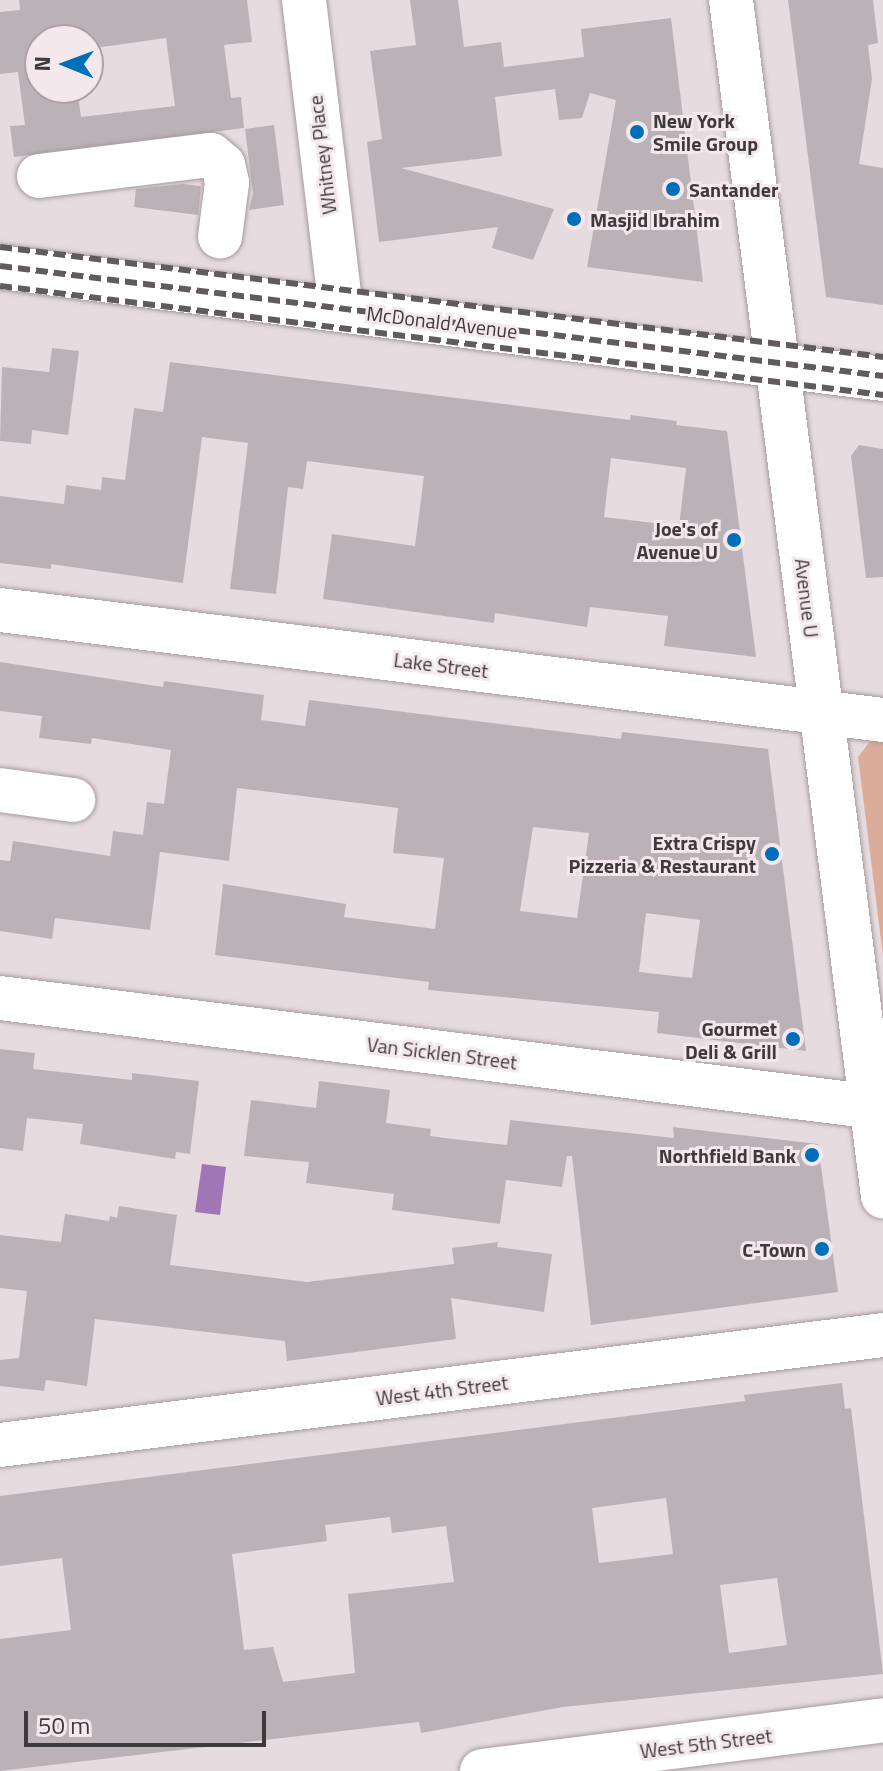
<!DOCTYPE html>
<style>
body{margin:0}
#map{position:relative;width:883px;height:1771px;overflow:hidden;background:#e6dbdf;font-family:"Titillium Web",sans-serif}
div>[style]{position:absolute}
.green>*{inset:0;background:#dcac9b}
.water>*{inset:0;background:#9e77b4}
.building>*{inset:0;background:#bbb2b8}
.roads{filter:drop-shadow(0 0 2px #a59b9e) drop-shadow(0 0 2px #a59b9e)}
.minor>*{height:44px;margin:-22px;padding:0 22px;transform-origin:22px;border-radius:22px;background:#fff}
.major>*{height:44px;margin:-22px;padding:0 22px;transform-origin:22px;border-radius:22px;background:#fff}
.rail>*{height:6px;margin-top:-3px;transform-origin:0;background:repeating-linear-gradient(90deg,#625b5e 0 12px,transparent 0 18px)}
.dots>*{width:22px;height:22px;translate:-50% -50%;box-sizing:border-box;border:4px solid #f4e8ec;border-radius:50%}
span{translate:-50% -50%;white-space:nowrap;text-align:center;line-height:1.15;-webkit-text-stroke:6px #f4e8ec;paint-order:stroke}
.poi-label{font-size:20px;color:#3f3a3c;font-weight:700}
.left{translate:0 -50%;text-align:left}
.right{translate:-100% -50%;text-align:right}
.street-label{font-size:20px;color:#3f3a3c}
.north{position:absolute;left:24px;top:24px;width:80px;height:80px;box-sizing:border-box;background:#f4e8ec;border:2px solid #aca2a6;border-radius:50%;rotate:271deg;font-size:22px;font-weight:700;line-height:32px;text-align:center;color:#3f3a3c}
.north::after{content:'';display:block;margin:auto;width:28px;height:36px;background:#006fba;clip-path:polygon(50% 0,100% 100%,50% 72%,0 100%)}
.scale{position:absolute;left:24px;top:1711px;width:242px;height:36px;box-sizing:border-box;border:4px solid #3f3a3c;border-top:0;padding-left:10px;font-size:24px;line-height:28px;white-space:nowrap;color:#3f3a3c;-webkit-text-stroke:6px #f4e8ec;paint-order:stroke}
</style>
<div id="map">
<div class="green">
<i style="clip-path:polygon(872px 739px,883px 741px,883px 956px,858px 757px)"></i>
</div>
<div class="water">
<i style="clip-path:polygon(202px 1164px,226px 1167px,220px 1215px,195px 1212px)"></i>
</div>
<div class="building">
<i style="clip-path:polygon(evenodd,19px 0,247px 0,252px 42px,224px 45px,231px 98px,241px 97px,244px 128px,14px 157px,10px 126px,25px 125px,18px 72px,0 74px,0 12px,20px 10px,19px 0,166px 38px,175px 106px,81px 117px,77px 88px,40px 88px,40px 40px,88px 40px,88px 49px,166px 38px)"></i>
<i style="clip-path:polygon(410px 0,458px 0,464px 47px,501px 42px,504px 67px,584px 57px,581px 29px,671px 18px,703px 282px,587px 267px,616px 100px,590px 93px,582px 118px,559px 120px,555px 89px,495px 97px,502px 156px,401px 168px,554px 209px,533px 260px,492px 248px,498px 227px,379px 242px,367px 142px,382px 139px,370px 51px,416px 45px)"></i>
<i style="clip-path:polygon(788px 0,873px 0,878px 43px,868px 45px,872px 79px,859px 164px,883px 168px,883px 305px,826px 297px)"></i>
<i style="clip-path:polygon(274px 125px,284px 205px,249px 210px,253px 193px,245px 129px)"></i>
<i style="clip-path:polygon(182px 184px,201px 186px,198px 215px,134px 207px,136px 189px)"></i>
<i style="clip-path:polygon(52px 348px,79px 351px,68px 435px,32px 430px,31px 444px,0 441px,2px 367px,49px 372px)"></i>
<i style="clip-path:polygon(evenodd,170px 362px,630px 420px,631px 415px,677px 421px,676px 425px,727px 431px,756px 657px,664px 646px,668px 616px,590px 607px,587px 627px,495px 613px,494px 623px,323px 599px,332px 534px,415px 546px,424px 476px,307px 461px,303px 489px,288px 487px,276px 594px,230px 589px,248px 443px,202px 437px,183px 583px,51px 564px,51px 569px,0 563px,0 496px,64px 504px,66px 485px,101px 490px,102px 477px,125px 480px,134px 408px,163px 412px,170px 362px,611px 458px,686px 468px,679px 526px,604px 517px,611px 458px)"></i>
<i style="clip-path:polygon(859px 445px,883px 449px,883px 577px,866px 578px,851px 456px)"></i>
<i style="clip-path:polygon(evenodd,0 662px,163px 687px,164px 681px,264px 695px,261px 720px,305px 726px,309px 700px,621px 739px,622px 732px,768px 749px,806px 1051px,657px 1033px,659px 1012px,428px 990px,429px 982px,215px 955px,223px 884px,346px 904px,344px 917px,435px 929px,444px 858px,393px 853px,398px 808px,237px 788px,229px 861px,160px 852px,150px 930px,55px 918px,52px 939px,0 931px,0 860px,10px 861px,13px 841px,110px 856px,113px 831px,143px 835px,147px 802px,164px 804px,171px 750px,92px 738px,91px 744px,39px 738px,42px 716px,0 711px,0 662px,533px 827px,589px 833px,577px 918px,520px 911px,533px 827px,0 662px,646px 913px,700px 920px,692px 978px,639px 972px,646px 913px)"></i>
<i style="clip-path:polygon(0 1049px,35px 1053px,33px 1069px,132px 1080px,132px 1073px,199px 1081px,190px 1154px,176px 1152px,175px 1159px,80px 1144px,83px 1124px,27px 1118px,23px 1151px,0 1148px)"></i>
<i style="clip-path:polygon(319px 1081px,390px 1090px,386px 1123px,431px 1129px,430px 1136px,461px 1140px,507px 1145px,510px 1120px,674px 1138px,673px 1127px,818px 1144px,838px 1292px,591px 1325px,572px 1156px,567px 1156px,562px 1187px,506px 1180px,500px 1224px,392px 1210px,394px 1194px,306px 1183px,309px 1162px,244px 1156px,251px 1100px,316px 1108px)"></i>
<i style="clip-path:polygon(119px 1206px,177px 1215px,170px 1265px,307px 1282px,454px 1264px,452px 1248px,498px 1242px,497px 1247px,552px 1254px,544px 1312px,451px 1298px,456px 1339px,287px 1361px,285px 1341px,95px 1319px,87px 1386px,46px 1380px,44px 1391px,0 1386px,0 1360px,19px 1358px,27px 1291px,0 1288px,0 1235px,61px 1242px,65px 1214px,109px 1221px,110px 1216px,117px 1218px)"></i>
<i style="clip-path:polygon(evenodd,842px 1383px,845px 1409px,851px 1408px,883px 1674px,563px 1707px,421px 1733px,419px 1722px,0 1771px,0 1639px,71px 1630px,62px 1558px,0 1566px,0 1496px,745px 1401px,744px 1395px,842px 1383px,666px 1498px,673px 1554px,599px 1563px,592px 1508px,666px 1498px,842px 1383px,390px 1517px,392px 1533px,446px 1526px,454px 1582px,348px 1594px,355px 1673px,283px 1682px,273px 1647px,244px 1650px,232px 1554px,327px 1541px,325px 1525px,390px 1517px,842px 1383px,777px 1578px,787px 1645px,729px 1653px,720px 1585px,777px 1578px)"></i>
</div>
<div class="roads">
<div class="minor">
<i style="left:304px;top:0;width:311px;rotate:83.2deg"></i>
<i style="left:39px;top:176px;width:173px;rotate:-7deg"></i>
<i style="left:211px;top:155px;width:16px;rotate:40deg"></i>
<i style="left:223px;top:165px;width:18px;rotate:77deg"></i>
<i style="left:227px;top:183px;width:54px;rotate:97.4deg"></i>
<i style="left:0;top:610px;width:890px;rotate:7.1deg"></i>
<i style="left:0;top:790px;width:74px;rotate:7.8deg"></i>
<i style="left:0;top:998px;width:890px;rotate:7.1deg"></i>
<i style="left:0;top:1445px;width:890px;rotate:-7.1deg"></i>
<i style="left:482px;top:1771px;width:404px;rotate:-7.2deg"></i>
</div>
<div class="major">
<i style="left:731px;top:0;width:1206px;rotate:82.76deg"></i>
<i style="left:0;top:267px;width:890px;rotate:7.23deg"></i>
</div>
</div>
<div class="rail">
<i style="left:0;top:247px;width:890px;rotate:7.1deg"></i>
<i style="left:0;top:266px;width:890px;rotate:7.1deg"></i>
<i style="left:0;top:286px;width:890px;rotate:7.04deg"></i>
</div>
<div class="dots">
<i style="left:637px;top:132px;background:#006fba"></i>
<i style="left:673px;top:189px;background:#006fba"></i>
<i style="left:574px;top:219px;background:#006fba"></i>
<i style="left:734px;top:540px;background:#006fba"></i>
<i style="left:772px;top:854px;background:#006fba"></i>
<i style="left:793px;top:1039px;background:#006fba"></i>
<i style="left:812px;top:1155px;background:#006fba"></i>
<i style="left:822px;top:1249px;background:#006fba"></i>
</div>
<div class="poi-label">
<span class="left" style="left:653px;top:132px">New York<br>Smile Group</span>
<span class="left" style="left:689px;top:189px">Santander</span>
<span class="left" style="left:590px;top:219px">Masjid Ibrahim</span>
<span class="right" style="left:718px;top:540px">Joe's of<br>Avenue U</span>
<span class="right" style="left:756px;top:854px">Extra Crispy<br>Pizzeria &amp; Restaurant</span>
<span class="right" style="left:777px;top:1040px">Gourmet<br>Deli &amp; Grill</span>
<span class="right" style="left:796px;top:1155px">Northfield Bank</span>
<span class="right" style="left:806px;top:1249px">C-Town</span>
</div>
<div class="street-label">
<span style="left:322px;top:155px;rotate:-97deg">Whitney Place</span>
<span style="left:442px;top:322px;rotate:7deg">McDonald Avenue</span>
<span style="left:807px;top:598px;rotate:83deg">Avenue U</span>
<span style="left:441px;top:665px;rotate:7deg">Lake Street</span>
<span style="left:442px;top:1053px;rotate:7deg">Van Sicklen Street</span>
<span style="left:442px;top:1390px;rotate:-7deg">West 4th Street</span>
<span style="left:706px;top:1743px;rotate:-7deg">West 5th Street</span>
</div>
<div class="north">N</div>
<div class="scale">50 m</div>
</div>
